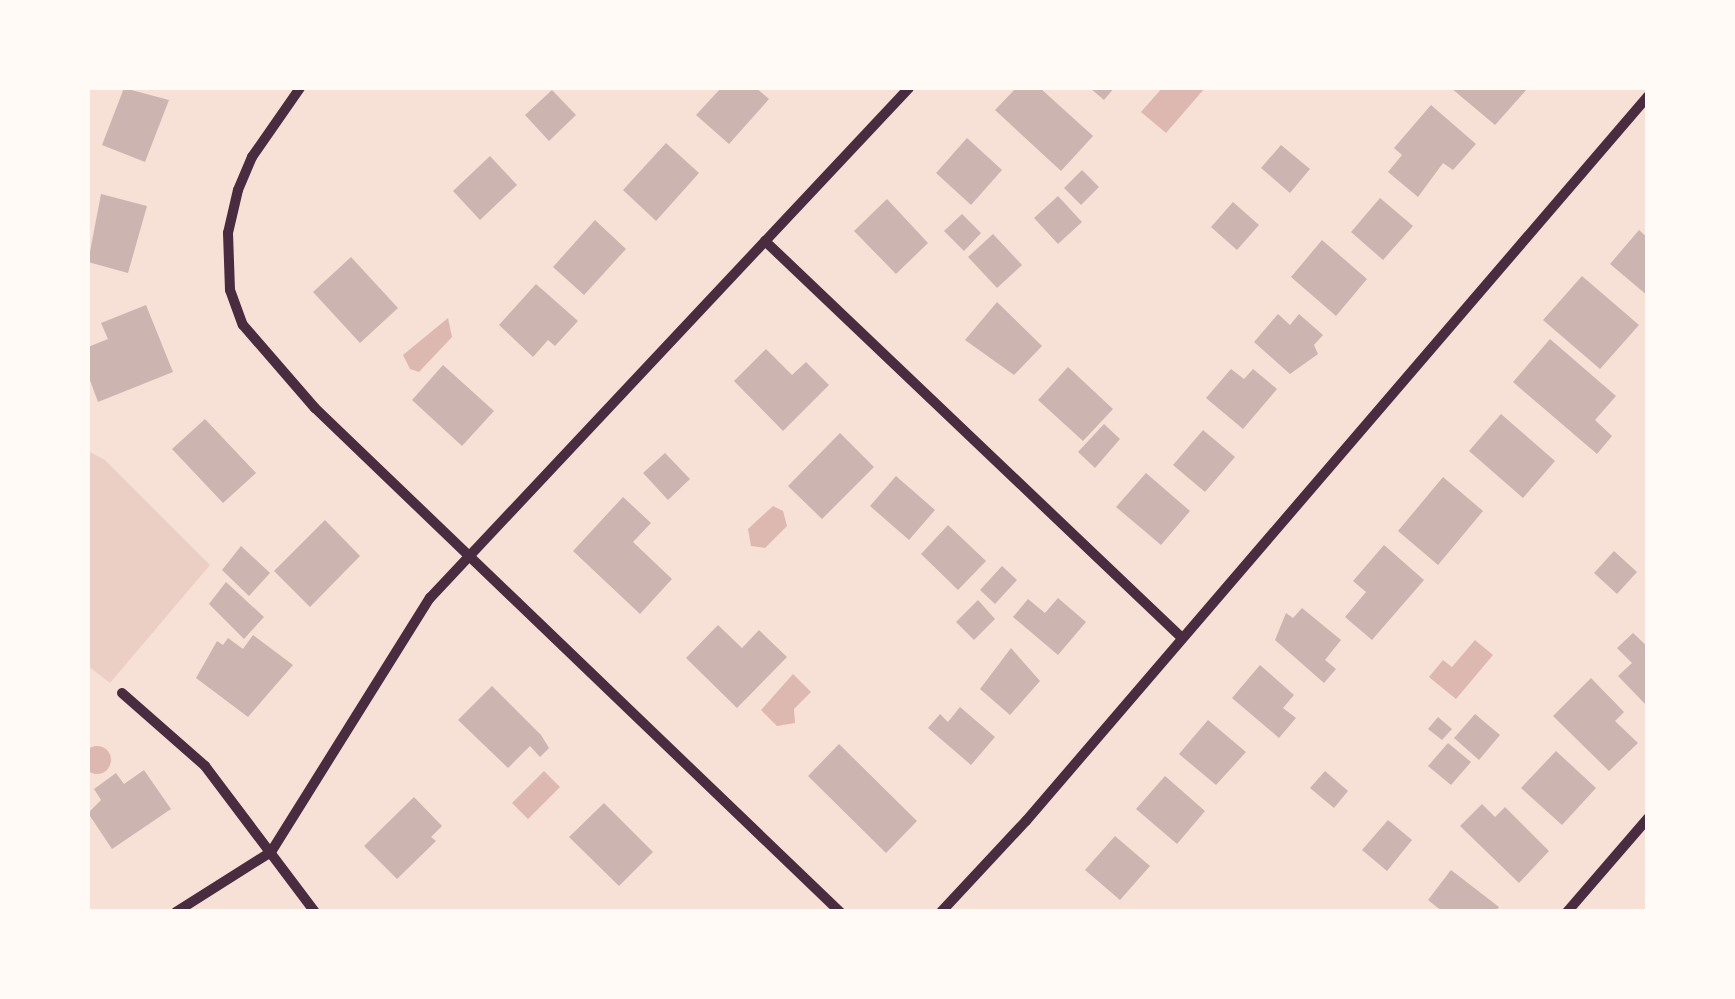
<!DOCTYPE html>
<style>
body{margin:0}
#map{position:relative;width:1735px;height:999px;overflow:hidden;background:#f7e1d7;font-family:Merriweather,serif}
div>[style]{position:absolute}
.green>*{inset:0;background:#ebcfc5}
.water>*{inset:0;background:#dcb8b0}
.round{border-radius:50%}
.building>*{inset:0;background:#ccb4b1}
.minor>*{height:10px;margin:-5px;padding:0 5px;transform-origin:5px;border-radius:5px;background:#4a2c40}
span{translate:-50% -50%;white-space:nowrap;text-align:center;line-height:1.15;-webkit-text-stroke:10px #fffaf5;paint-order:stroke}
.frame{position:absolute;inset:0;border:90px solid #fffaf5;pointer-events:none}
</style>
<div id="map">
<div class="green">
<i style="clip-path:polygon(88px 451px,105px 460px,210px 565px,110px 683px,88px 666px)"></i>
</div>
<div class="water">
<i style="clip-path:polygon(1162px 88px,1205px 88px,1166px 133px,1141px 112px)"></i>
<i style="clip-path:polygon(448px 318px,452px 337px,419px 372px,410px 369px,403px 355px)"></i>
<i style="clip-path:polygon(773px 506px,783px 511px,787px 526px,765px 548px,751px 546px,748px 529px)"></i>
<i style="clip-path:polygon(1475px 640px,1493px 655px,1456px 699px,1429px 677px,1443px 660px,1452px 667px)"></i>
<i style="clip-path:polygon(793px 674px,811px 692px,794px 709px,795px 723px,777px 726px,761px 710px)"></i>
<i class="round" style="left:83px;top:746px;width:28px;height:28px"></i>
<i style="clip-path:polygon(544px 771px,560px 787px,528px 819px,512px 803px)"></i>
</div>
<div class="building">
<i style="clip-path:polygon(124px 88px,169px 100px,145px 162px,102px 145px)"></i>
<i style="clip-path:polygon(721px 88px,756px 88px,769px 99px,729px 144px,696px 115px)"></i>
<i style="clip-path:polygon(1016px 88px,1040px 88px,1093px 136px,1061px 171px,995px 110px)"></i>
<i style="clip-path:polygon(1090px 88px,1114px 88px,1104px 100px)"></i>
<i style="clip-path:polygon(1451px 88px,1528px 88px,1495px 125px)"></i>
<i style="clip-path:polygon(552px 90px,576px 115px,549px 141px,525px 115px)"></i>
<i style="clip-path:polygon(1431px 105px,1476px 144px,1453px 170px,1443px 163px,1418px 197px,1388px 172px,1402px 155px,1394px 148px)"></i>
<i style="clip-path:polygon(967px 138px,1002px 170px,971px 205px,936px 173px)"></i>
<i style="clip-path:polygon(666px 143px,699px 173px,656px 221px,623px 190px)"></i>
<i style="clip-path:polygon(1281px 145px,1310px 169px,1290px 193px,1261px 168px)"></i>
<i style="clip-path:polygon(490px 156px,517px 185px,480px 220px,453px 191px)"></i>
<i style="clip-path:polygon(1082px 170px,1099px 187px,1081px 205px,1064px 188px)"></i>
<i style="clip-path:polygon(101px 194px,147px 206px,128px 273px,88px 262px)"></i>
<i style="clip-path:polygon(1058px 196px,1082px 222px,1058px 244px,1034px 218px)"></i>
<i style="clip-path:polygon(1380px 198px,1413px 226px,1383px 260px,1351px 232px)"></i>
<i style="clip-path:polygon(887px 199px,928px 243px,896px 274px,854px 231px)"></i>
<i style="clip-path:polygon(1233px 202px,1259px 225px,1237px 250px,1211px 227px)"></i>
<i style="clip-path:polygon(962px 214px,981px 233px,964px 251px,944px 231px)"></i>
<i style="clip-path:polygon(595px 220px,626px 249px,584px 295px,553px 267px)"></i>
<i style="clip-path:polygon(1639px 230px,1648px 238px,1648px 296px,1610px 264px)"></i>
<i style="clip-path:polygon(993px 234px,1022px 265px,997px 288px,968px 257px)"></i>
<i style="clip-path:polygon(1322px 240px,1367px 279px,1336px 316px,1291px 277px)"></i>
<i style="clip-path:polygon(351px 257px,398px 308px,360px 343px,313px 292px)"></i>
<i style="clip-path:polygon(1582px 276px,1639px 325px,1600px 369px,1543px 320px)"></i>
<i style="clip-path:polygon(536px 284px,578px 321px,555px 346px,548px 340px,533px 357px,499px 325px)"></i>
<i style="clip-path:polygon(997px 302px,1042px 346px,1014px 375px,965px 340px)"></i>
<i style="clip-path:polygon(146px 305px,173px 372px,98px 402px,88px 375px,88px 347px,108px 339px,101px 323px)"></i>
<i style="clip-path:polygon(1278px 314px,1290px 325px,1299px 314px,1323px 335px,1314px 345px,1318px 354px,1290px 374px,1254px 342px)"></i>
<i style="clip-path:polygon(1550px 339px,1616px 396px,1595px 420px,1612px 436px,1597px 454px,1513px 382px)"></i>
<i style="clip-path:polygon(766px 349px,792px 375px,806px 362px,829px 385px,783px 431px,734px 381px)"></i>
<i style="clip-path:polygon(443px 365px,494px 411px,462px 446px,412px 400px)"></i>
<i style="clip-path:polygon(1068px 367px,1113px 409px,1083px 441px,1038px 400px)"></i>
<i style="clip-path:polygon(1231px 369px,1244px 379px,1253px 369px,1277px 389px,1243px 429px,1206px 398px)"></i>
<i style="clip-path:polygon(1501px 414px,1555px 461px,1523px 498px,1469px 451px)"></i>
<i style="clip-path:polygon(205px 419px,256px 473px,223px 503px,172px 449px)"></i>
<i style="clip-path:polygon(1104px 424px,1120px 439px,1095px 468px,1078px 452px)"></i>
<i style="clip-path:polygon(1203px 430px,1235px 457px,1205px 492px,1173px 465px)"></i>
<i style="clip-path:polygon(840px 433px,874px 467px,822px 519px,788px 486px)"></i>
<i style="clip-path:polygon(665px 453px,690px 479px,668px 500px,643px 473px)"></i>
<i style="clip-path:polygon(1146px 473px,1190px 511px,1161px 545px,1116px 507px)"></i>
<i style="clip-path:polygon(896px 476px,935px 510px,909px 540px,870px 506px)"></i>
<i style="clip-path:polygon(1443px 477px,1483px 511px,1438px 565px,1398px 531px)"></i>
<i style="clip-path:polygon(623px 497px,651px 523px,633px 542px,672px 579px,640px 614px,573px 551px)"></i>
<i style="clip-path:polygon(325px 520px,360px 556px,310px 607px,274px 571px)"></i>
<i style="clip-path:polygon(948px 525px,986px 561px,958px 590px,921px 554px)"></i>
<i style="clip-path:polygon(1384px 545px,1424px 580px,1372px 640px,1345px 617px,1366px 592px,1353px 581px)"></i>
<i style="clip-path:polygon(241px 546px,270px 573px,249px 596px,222px 570px)"></i>
<i style="clip-path:polygon(1614px 551px,1637px 572px,1617px 594px,1594px 573px)"></i>
<i style="clip-path:polygon(1002px 566px,1017px 580px,995px 604px,980px 590px)"></i>
<i style="clip-path:polygon(226px 582px,264px 617px,244px 639px,209px 604px)"></i>
<i style="clip-path:polygon(1058px 598px,1086px 622px,1058px 655px,1013px 617px,1028px 599px,1045px 613px)"></i>
<i style="clip-path:polygon(978px 600px,995px 619px,974px 640px,956px 622px)"></i>
<i style="clip-path:polygon(1302px 608px,1341px 640px,1325px 660px,1336px 669px,1324px 683px,1275px 640px,1286px 613px,1293px 618px)"></i>
<i style="clip-path:polygon(718px 625px,742px 648px,759px 630px,787px 657px,737px 708px,686px 658px)"></i>
<i style="clip-path:polygon(1633px 633px,1648px 647px,1648px 707px,1618px 676px,1632px 663px,1617px 648px)"></i>
<i style="clip-path:polygon(253px 635px,293px 665px,248px 717px,196px 678px,217px 641px,223px 645px,228px 638px,243px 649px)"></i>
<i style="clip-path:polygon(1011px 648px,1040px 681px,1010px 715px,980px 689px)"></i>
<i style="clip-path:polygon(1260px 665px,1294px 695px,1283px 708px,1296px 718px,1279px 738px,1232px 698px)"></i>
<i style="clip-path:polygon(1591px 678px,1624px 712px,1615px 721px,1638px 743px,1609px 771px,1553px 716px)"></i>
<i style="clip-path:polygon(492px 686px,541px 735px,549px 748px,540px 757px,530px 746px,508px 768px,458px 720px)"></i>
<i style="clip-path:polygon(960px 707px,995px 737px,971px 765px,928px 728px,940px 714px,948px 722px)"></i>
<i style="clip-path:polygon(1475px 714px,1500px 735px,1479px 760px,1454px 738px)"></i>
<i style="clip-path:polygon(1438px 717px,1452px 729px,1442px 740px,1428px 729px)"></i>
<i style="clip-path:polygon(1208px 720px,1246px 752px,1216px 785px,1179px 754px)"></i>
<i style="clip-path:polygon(1448px 743px,1471px 762px,1451px 785px,1428px 766px)"></i>
<i style="clip-path:polygon(839px 744px,917px 821px,886px 853px,808px 776px)"></i>
<i style="clip-path:polygon(1556px 751px,1596px 788px,1562px 825px,1521px 788px)"></i>
<i style="clip-path:polygon(144px 770px,171px 809px,112px 849px,88px 813px,101px 800px,94px 789px,116px 773px,124px 784px)"></i>
<i style="clip-path:polygon(1325px 771px,1348px 791px,1334px 808px,1310px 788px)"></i>
<i style="clip-path:polygon(1165px 776px,1205px 811px,1177px 844px,1136px 809px)"></i>
<i style="clip-path:polygon(414px 797px,442px 826px,431px 837px,436px 841px,397px 879px,364px 846px)"></i>
<i style="clip-path:polygon(604px 803px,653px 852px,619px 886px,569px 837px)"></i>
<i style="clip-path:polygon(1482px 804px,1495px 817px,1505px 807px,1549px 851px,1519px 883px,1460px 826px)"></i>
<i style="clip-path:polygon(1388px 820px,1412px 840px,1387px 871px,1362px 850px)"></i>
<i style="clip-path:polygon(1115px 836px,1150px 866px,1120px 900px,1085px 870px)"></i>
<i style="clip-path:polygon(1451px 870px,1499px 907px,1495px 912px,1443px 912px,1428px 900px)"></i>
</div>
<div class="minor">
<i style="left:300px;top:88px;width:84px;rotate:124.8deg"></i>
<i style="left:252px;top:157px;width:36px;rotate:113deg"></i>
<i style="left:238px;top:190px;width:44px;rotate:103.1deg"></i>
<i style="left:228px;top:233px;width:57px;rotate:88deg"></i>
<i style="left:230px;top:290px;width:37px;rotate:70deg"></i>
<i style="left:243px;top:325px;width:110px;rotate:49.1deg"></i>
<i style="left:315px;top:408px;width:728px;rotate:43.83deg"></i>
<i style="left:765px;top:241px;width:576px;rotate:43.59deg"></i>
<i style="left:122px;top:693px;width:111px;rotate:41.3deg"></i>
<i style="left:205px;top:766px;width:183px;rotate:53deg"></i>
<i style="left:176px;top:912px;width:112px;rotate:-32.3deg"></i>
<i style="left:271px;top:852px;width:300px;rotate:-58deg"></i>
<i style="left:430px;top:598px;width:700px;rotate:-46.8deg"></i>
<i style="left:941px;top:912px;width:125px;rotate:-47deg"></i>
<i style="left:1026px;top:821px;width:955px;rotate:-49.37deg"></i>
<i style="left:1567px;top:912px;width:124px;rotate:-49.2deg"></i>
</div>
<div class="frame"></div>
</div>
